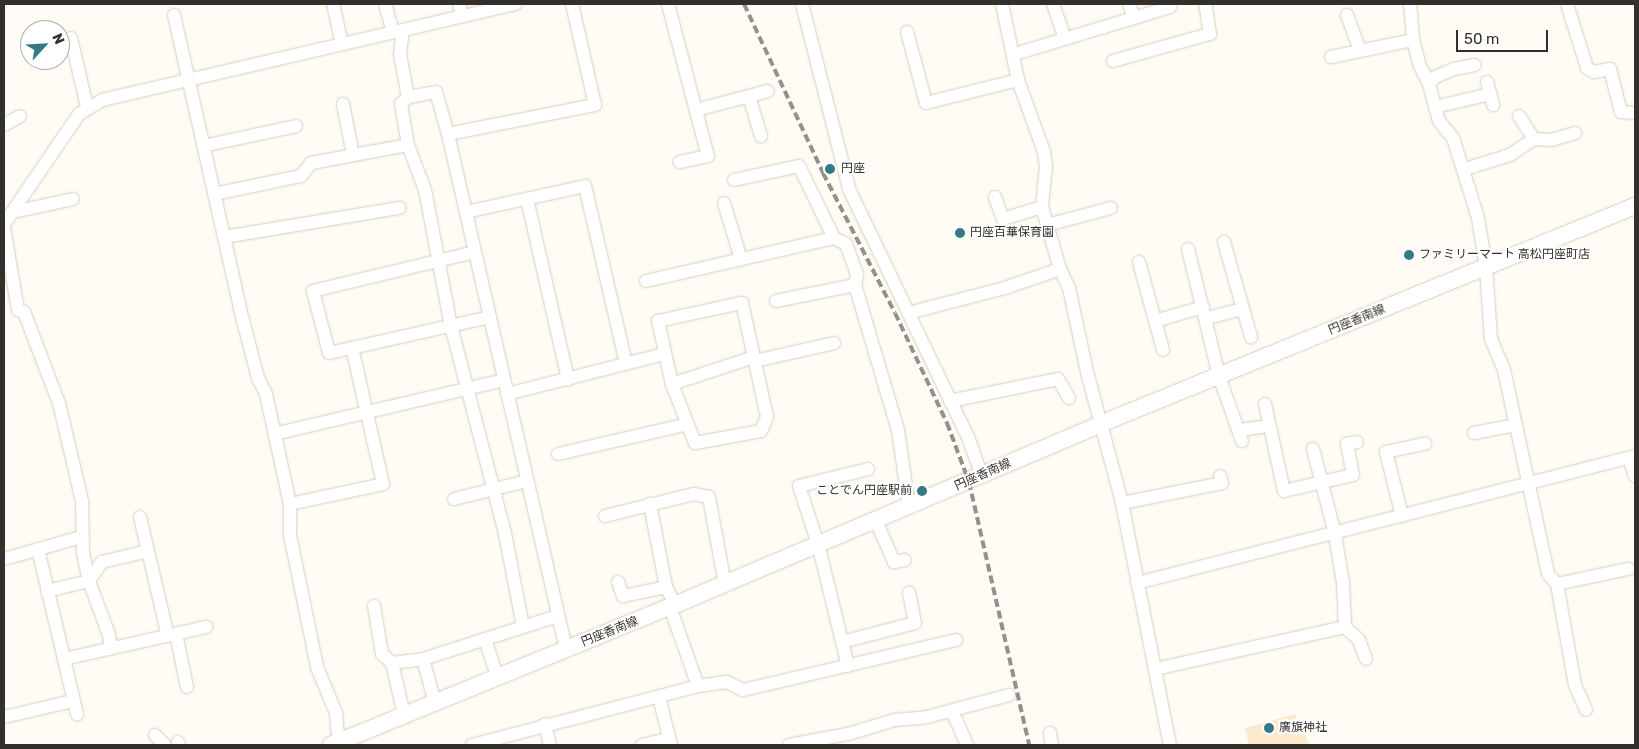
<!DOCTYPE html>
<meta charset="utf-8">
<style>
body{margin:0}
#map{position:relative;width:1639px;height:749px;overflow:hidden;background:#fffbf5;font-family:Rubik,"Noto Sans JP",sans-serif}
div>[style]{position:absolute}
.green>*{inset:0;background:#fdeacd}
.roads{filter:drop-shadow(0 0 1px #d7cec1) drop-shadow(0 0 1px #d7cec1)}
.minor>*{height:12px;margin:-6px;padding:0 6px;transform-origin:6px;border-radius:6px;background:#fff}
.major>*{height:16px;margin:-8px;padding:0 8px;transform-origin:8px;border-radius:8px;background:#fff}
.rail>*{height:4px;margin-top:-2px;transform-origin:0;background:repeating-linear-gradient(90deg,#94908a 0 8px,transparent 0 12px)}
.dots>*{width:14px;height:14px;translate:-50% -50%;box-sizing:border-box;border:2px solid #fff;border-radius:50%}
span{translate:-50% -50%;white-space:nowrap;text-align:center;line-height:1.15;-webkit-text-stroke:4px #fff;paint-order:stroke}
.poi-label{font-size:12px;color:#332f2a}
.left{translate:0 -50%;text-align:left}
.right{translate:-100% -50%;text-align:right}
.street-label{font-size:12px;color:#332f2a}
.frame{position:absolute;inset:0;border:5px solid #332f2a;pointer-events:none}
.north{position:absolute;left:20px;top:20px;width:50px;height:50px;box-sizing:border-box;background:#fff;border:1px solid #adacaa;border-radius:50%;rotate:65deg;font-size:14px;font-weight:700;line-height:20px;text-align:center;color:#332f2a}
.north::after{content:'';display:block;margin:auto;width:18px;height:22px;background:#337a85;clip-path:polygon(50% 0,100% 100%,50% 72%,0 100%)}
.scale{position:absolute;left:1456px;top:30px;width:92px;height:22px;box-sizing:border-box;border:2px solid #332f2a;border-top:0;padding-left:6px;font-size:15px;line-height:18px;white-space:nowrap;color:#332f2a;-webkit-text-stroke:4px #fff;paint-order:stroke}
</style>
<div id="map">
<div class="green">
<i style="clip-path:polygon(1295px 714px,1310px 745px,1249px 745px,1245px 728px)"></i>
</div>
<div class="roads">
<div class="minor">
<i style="left:333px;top:4px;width:41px;rotate:77.3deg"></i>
<i style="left:385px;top:4px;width:29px;rotate:74deg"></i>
<i style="left:459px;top:4px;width:12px;rotate:76deg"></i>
<i style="left:668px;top:4px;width:157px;rotate:75.3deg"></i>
<i style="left:708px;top:156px;width:29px;rotate:168deg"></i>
<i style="left:802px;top:4px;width:191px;rotate:75.7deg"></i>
<i style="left:849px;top:189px;width:278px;rotate:64.4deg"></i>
<i style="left:969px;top:440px;width:38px;rotate:70deg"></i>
<i style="left:1002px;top:4px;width:78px;rotate:78.1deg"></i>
<i style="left:1018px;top:80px;width:77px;rotate:70.1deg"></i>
<i style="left:1044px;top:152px;width:14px;rotate:82deg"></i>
<i style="left:1046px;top:166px;width:41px;rotate:95.6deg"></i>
<i style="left:1042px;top:207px;width:65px;rotate:73.8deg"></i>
<i style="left:1060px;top:269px;width:21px;rotate:65deg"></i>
<i style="left:1069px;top:288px;width:86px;rotate:77.9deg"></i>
<i style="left:1087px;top:372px;width:136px;rotate:75deg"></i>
<i style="left:1122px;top:503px;width:247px;rotate:78.8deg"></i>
<i style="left:1053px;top:4px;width:37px;rotate:71deg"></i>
<i style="left:1129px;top:4px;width:15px;rotate:70deg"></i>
<i style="left:1410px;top:4px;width:36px;rotate:85deg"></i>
<i style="left:1413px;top:40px;width:27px;rotate:75deg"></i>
<i style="left:1420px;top:66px;width:20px;rotate:63deg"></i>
<i style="left:1429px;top:84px;width:38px;rotate:75deg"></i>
<i style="left:1439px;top:121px;width:22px;rotate:51deg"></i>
<i style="left:1453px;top:138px;width:84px;rotate:72.6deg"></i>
<i style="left:1478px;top:218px;width:50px;rotate:80.7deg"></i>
<i style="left:1486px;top:267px;width:72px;rotate:86deg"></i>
<i style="left:1491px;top:339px;width:34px;rotate:67deg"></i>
<i style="left:1504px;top:370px;width:209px;rotate:77.8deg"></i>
<i style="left:1548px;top:574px;width:13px;rotate:48deg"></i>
<i style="left:1557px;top:584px;width:103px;rotate:79.9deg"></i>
<i style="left:1575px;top:685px;width:27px;rotate:66deg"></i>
<i style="left:1567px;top:4px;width:67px;rotate:72.6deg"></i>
<i style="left:1587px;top:68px;width:8px;rotate:30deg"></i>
<i style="left:1594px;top:72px;width:16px;rotate:-11deg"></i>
<i style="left:1610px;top:69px;width:44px;rotate:75.7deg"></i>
<i style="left:1621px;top:112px;width:14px;rotate:4deg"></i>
<i style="left:174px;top:15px;width:301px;rotate:77.3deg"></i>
<i style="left:240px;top:309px;width:71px;rotate:75.4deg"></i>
<i style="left:258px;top:378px;width:18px;rotate:63deg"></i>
<i style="left:266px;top:394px;width:113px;rotate:77.7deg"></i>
<i style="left:290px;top:504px;width:31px;rotate:90deg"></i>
<i style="left:290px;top:535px;width:135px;rotate:78.4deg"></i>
<i style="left:317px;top:667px;width:50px;rotate:67.6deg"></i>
<i style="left:336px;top:713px;width:32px;rotate:85deg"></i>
<i style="left:1347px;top:15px;width:38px;rotate:70deg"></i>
<i style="left:403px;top:30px;width:24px;rotate:97deg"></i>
<i style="left:400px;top:54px;width:44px;rotate:79.5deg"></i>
<i style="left:408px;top:97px;width:28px;rotate:-10deg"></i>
<i style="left:436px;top:92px;width:44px;rotate:74.1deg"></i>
<i style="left:448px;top:134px;width:528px;rotate:77.09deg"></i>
<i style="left:907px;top:32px;width:73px;rotate:75deg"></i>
<i style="left:926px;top:103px;width:95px;rotate:-14deg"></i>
<i style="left:71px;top:38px;width:71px;rotate:76.9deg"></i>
<i style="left:1015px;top:54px;width:162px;rotate:-16.9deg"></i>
<i style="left:1170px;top:7px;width:3px;rotate:-108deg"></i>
<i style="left:1331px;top:57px;width:84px;rotate:-11.7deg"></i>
<i style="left:1113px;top:61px;width:101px;rotate:-15.6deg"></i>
<i style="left:1210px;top:34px;width:30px;rotate:-99deg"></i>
<i style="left:1487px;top:82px;width:24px;rotate:75deg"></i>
<i style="left:1429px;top:84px;width:9px;rotate:-49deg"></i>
<i style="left:1435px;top:77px;width:21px;rotate:-23deg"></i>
<i style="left:1454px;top:69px;width:21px;rotate:-11deg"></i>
<i style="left:749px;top:96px;width:42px;rotate:73.3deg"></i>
<i style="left:343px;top:104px;width:52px;rotate:78.9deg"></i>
<i style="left:1435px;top:107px;width:57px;rotate:-13.3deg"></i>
<i style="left:696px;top:110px;width:74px;rotate:-14.8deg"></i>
<i style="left:1519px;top:116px;width:27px;rotate:57deg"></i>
<i style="left:1534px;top:139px;width:17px;rotate:3deg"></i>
<i style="left:1551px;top:140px;width:25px;rotate:-16deg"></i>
<i style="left:4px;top:125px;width:18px;rotate:-29deg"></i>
<i style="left:448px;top:134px;width:150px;rotate:-11.2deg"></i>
<i style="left:595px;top:105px;width:104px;rotate:-102.8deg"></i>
<i style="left:408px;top:145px;width:48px;rotate:69.3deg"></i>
<i style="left:425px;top:190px;width:138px;rotate:79.2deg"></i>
<i style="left:451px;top:326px;width:215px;rotate:75.4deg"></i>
<i style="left:505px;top:534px;width:95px;rotate:79deg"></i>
<i style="left:203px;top:146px;width:95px;rotate:-12.1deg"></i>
<i style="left:1465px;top:169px;width:47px;rotate:-17.3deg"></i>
<i style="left:1510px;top:155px;width:29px;rotate:-34deg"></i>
<i style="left:734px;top:180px;width:66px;rotate:-12.2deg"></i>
<i style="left:799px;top:166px;width:80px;rotate:64.1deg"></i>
<i style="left:834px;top:238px;width:13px;rotate:27deg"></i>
<i style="left:846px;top:244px;width:32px;rotate:70deg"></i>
<i style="left:857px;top:274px;width:11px;rotate:100deg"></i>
<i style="left:855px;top:285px;width:151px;rotate:73.5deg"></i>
<i style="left:898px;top:430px;width:78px;rotate:81.9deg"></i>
<i style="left:214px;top:194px;width:89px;rotate:-11.7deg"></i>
<i style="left:301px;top:176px;width:16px;rotate:-52deg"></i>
<i style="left:311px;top:163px;width:99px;rotate:-10.5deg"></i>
<i style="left:408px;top:145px;width:42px;rotate:-99.7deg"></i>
<i style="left:401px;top:104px;width:10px;rotate:-45deg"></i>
<i style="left:995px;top:197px;width:23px;rotate:70deg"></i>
<i style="left:1003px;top:219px;width:41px;rotate:-17.1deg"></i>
<i style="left:527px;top:199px;width:185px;rotate:77.2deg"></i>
<i style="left:724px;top:203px;width:59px;rotate:73.1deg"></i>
<i style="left:13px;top:212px;width:61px;rotate:-12.2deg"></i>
<i style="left:466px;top:212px;width:122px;rotate:-12.3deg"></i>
<i style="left:585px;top:186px;width:183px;rotate:77deg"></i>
<i style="left:4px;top:224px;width:133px;rotate:-55.7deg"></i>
<i style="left:79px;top:114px;width:27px;rotate:-31deg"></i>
<i style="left:102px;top:100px;width:425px;rotate:-13.1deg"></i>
<i style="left:1047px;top:225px;width:66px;rotate:-14.9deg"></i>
<i style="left:4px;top:228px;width:83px;rotate:80.3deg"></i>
<i style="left:18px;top:310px;width:6px;rotate:18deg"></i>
<i style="left:24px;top:312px;width:97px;rotate:69deg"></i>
<i style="left:59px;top:403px;width:101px;rotate:76.8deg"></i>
<i style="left:82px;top:501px;width:52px;rotate:88.9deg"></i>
<i style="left:83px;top:553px;width:29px;rotate:78deg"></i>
<i style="left:89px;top:581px;width:58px;rotate:69.7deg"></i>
<i style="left:109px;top:635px;width:14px;rotate:82deg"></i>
<i style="left:224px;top:237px;width:178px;rotate:-9.4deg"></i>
<i style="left:1224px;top:242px;width:99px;rotate:74.1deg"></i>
<i style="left:1188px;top:249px;width:131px;rotate:76.3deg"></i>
<i style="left:1219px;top:376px;width:69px;rotate:70.5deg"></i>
<i style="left:475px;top:252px;width:167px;rotate:166.5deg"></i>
<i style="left:313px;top:291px;width:64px;rotate:75.5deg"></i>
<i style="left:329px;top:353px;width:165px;rotate:-12.6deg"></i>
<i style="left:1139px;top:262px;width:91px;rotate:74.7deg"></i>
<i style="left:646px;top:281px;width:193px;rotate:-12.9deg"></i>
<i style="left:776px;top:301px;width:81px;rotate:-11.4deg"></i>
<i style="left:742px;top:303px;width:117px;rotate:77.6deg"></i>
<i style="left:767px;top:417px;width:15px;rotate:113deg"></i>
<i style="left:761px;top:431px;width:67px;rotate:169.7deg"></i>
<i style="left:695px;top:443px;width:63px;rotate:-111.3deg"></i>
<i style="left:672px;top:384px;width:65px;rotate:-102.5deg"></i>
<i style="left:658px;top:321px;width:86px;rotate:-12.1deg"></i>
<i style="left:908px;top:313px;width:100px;rotate:-14.5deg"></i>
<i style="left:1005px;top:288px;width:58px;rotate:-19.1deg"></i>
<i style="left:1207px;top:318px;width:36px;rotate:-14deg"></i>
<i style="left:1155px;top:321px;width:50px;rotate:-16.3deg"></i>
<i style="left:755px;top:361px;width:81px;rotate:-12.8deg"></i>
<i style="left:672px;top:384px;width:86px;rotate:-18.2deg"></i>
<i style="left:507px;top:394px;width:162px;rotate:-14.3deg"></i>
<i style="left:950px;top:401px;width:110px;rotate:-11.5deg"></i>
<i style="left:1058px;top:379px;width:22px;rotate:60deg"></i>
<i style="left:1265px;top:404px;width:89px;rotate:77.7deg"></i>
<i style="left:1284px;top:491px;width:71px;rotate:-13.1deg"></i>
<i style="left:1353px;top:475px;width:32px;rotate:-101deg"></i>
<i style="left:1347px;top:444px;width:10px;rotate:-11deg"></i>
<i style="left:1240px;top:430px;width:28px;rotate:-8deg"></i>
<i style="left:1474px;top:433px;width:43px;rotate:-10.8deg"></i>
<i style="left:274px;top:434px;width:236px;rotate:-13.2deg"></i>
<i style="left:558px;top:454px;width:133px;rotate:-13deg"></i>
<i style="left:1629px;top:458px;width:19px;rotate:72deg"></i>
<i style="left:454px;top:499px;width:75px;rotate:-13.9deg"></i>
<i style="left:1122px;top:503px;width:102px;rotate:-11.3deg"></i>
<i style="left:1222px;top:483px;width:7px;rotate:-106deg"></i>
<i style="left:290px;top:504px;width:95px;rotate:-12.1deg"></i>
<i style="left:383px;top:484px;width:139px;rotate:-102.8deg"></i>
<i style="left:650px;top:504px;width:85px;rotate:79.1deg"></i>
<i style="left:666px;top:587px;width:20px;rotate:63deg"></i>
<i style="left:605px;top:516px;width:92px;rotate:-13.9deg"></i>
<i style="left:694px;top:494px;width:15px;rotate:11deg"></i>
<i style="left:709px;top:497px;width:88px;rotate:79.6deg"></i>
<i style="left:1402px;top:516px;width:66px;rotate:-104deg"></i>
<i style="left:1386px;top:452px;width:40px;rotate:-12deg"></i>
<i style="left:140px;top:517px;width:122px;rotate:76.8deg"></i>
<i style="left:876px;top:521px;width:45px;rotate:66.3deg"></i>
<i style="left:894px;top:562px;width:11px;rotate:-10deg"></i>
<i style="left:38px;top:549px;width:170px;rotate:76.7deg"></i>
<i style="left:4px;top:559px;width:80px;rotate:-15.9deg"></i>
<i style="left:618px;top:582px;width:15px;rotate:70deg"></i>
<i style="left:623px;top:596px;width:44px;rotate:-11.8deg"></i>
<i style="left:1137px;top:583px;width:514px;rotate:-14.31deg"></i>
<i style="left:1557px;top:584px;width:73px;rotate:-11.9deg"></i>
<i style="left:47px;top:591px;width:43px;rotate:-13.4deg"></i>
<i style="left:89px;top:581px;width:23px;rotate:-56deg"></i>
<i style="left:102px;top:562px;width:47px;rotate:-13.4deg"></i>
<i style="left:374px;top:606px;width:49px;rotate:80.5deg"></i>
<i style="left:382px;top:654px;width:13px;rotate:42deg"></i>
<i style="left:392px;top:663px;width:53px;rotate:77deg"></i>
<i style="left:670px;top:607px;width:84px;rotate:70.5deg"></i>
<i style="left:1345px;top:627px;width:19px;rotate:43deg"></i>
<i style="left:1359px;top:640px;width:20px;rotate:70deg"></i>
<i style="left:176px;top:634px;width:54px;rotate:78.3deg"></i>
<i style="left:485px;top:639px;width:40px;rotate:72deg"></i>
<i style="left:842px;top:642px;width:75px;rotate:-14.6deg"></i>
<i style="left:915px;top:623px;width:31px;rotate:-101deg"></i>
<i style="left:64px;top:659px;width:146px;rotate:-12.7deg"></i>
<i style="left:423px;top:659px;width:46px;rotate:74.7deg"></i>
<i style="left:392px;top:663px;width:31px;rotate:-7deg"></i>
<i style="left:423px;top:659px;width:142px;rotate:-17.7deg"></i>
<i style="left:848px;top:666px;width:126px;rotate:-103.8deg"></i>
<i style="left:818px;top:544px;width:61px;rotate:-108.1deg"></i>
<i style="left:799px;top:486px;width:71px;rotate:-13.8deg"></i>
<i style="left:1155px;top:669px;width:195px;rotate:-12.5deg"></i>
<i style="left:1345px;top:627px;width:44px;rotate:-92.6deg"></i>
<i style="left:1343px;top:583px;width:50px;rotate:-99.3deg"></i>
<i style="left:1335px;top:534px;width:88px;rotate:-104.5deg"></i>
<i style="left:659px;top:697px;width:49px;rotate:76deg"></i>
<i style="left:952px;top:711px;width:37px;rotate:66deg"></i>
<i style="left:4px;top:717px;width:71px;rotate:-13.1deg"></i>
<i style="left:545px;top:724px;width:22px;rotate:77deg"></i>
<i style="left:1050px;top:733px;width:12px;rotate:81deg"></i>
<i style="left:155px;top:735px;width:14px;rotate:45deg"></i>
<i style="left:178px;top:742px;width:3px;rotate:72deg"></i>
<i style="left:472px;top:745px;width:234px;rotate:-14.6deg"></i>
<i style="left:698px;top:686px;width:29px;rotate:-8deg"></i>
<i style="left:727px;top:682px;width:18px;rotate:27deg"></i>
<i style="left:743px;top:690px;width:219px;rotate:-13.2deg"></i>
<i style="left:642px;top:745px;width:28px;rotate:-13deg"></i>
<i style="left:789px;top:745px;width:60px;rotate:-10.6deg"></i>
<i style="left:848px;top:734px;width:49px;rotate:-16.6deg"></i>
<i style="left:895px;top:720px;width:32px;rotate:-5deg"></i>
<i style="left:927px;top:717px;width:85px;rotate:-15deg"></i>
</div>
<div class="major">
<i style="left:331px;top:745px;width:366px;rotate:-22.2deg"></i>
<i style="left:670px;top:607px;width:473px;rotate:-23deg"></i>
<i style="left:1105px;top:422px;width:572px;rotate:-22.17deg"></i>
</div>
</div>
<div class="rail">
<i style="left:744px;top:4px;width:187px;rotate:64.9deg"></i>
<i style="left:823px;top:173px;width:157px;rotate:62.8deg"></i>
<i style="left:895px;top:313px;width:122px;rotate:64.7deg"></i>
<i style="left:947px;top:423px;width:63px;rotate:69.6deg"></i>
<i style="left:969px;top:482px;width:270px;rotate:77.1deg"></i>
</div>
<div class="dots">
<i style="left:830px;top:169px;background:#337a85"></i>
<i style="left:960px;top:233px;background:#337a85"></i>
<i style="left:1409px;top:255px;background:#337a85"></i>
<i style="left:922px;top:491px;background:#337a85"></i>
<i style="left:1269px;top:728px;background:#337a85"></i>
</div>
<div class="poi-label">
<span class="left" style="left:841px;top:169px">円座</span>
<span class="left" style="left:970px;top:233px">円座百華保育園</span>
<span class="left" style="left:1419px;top:255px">ファミリーマート 高松円座町店</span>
<span class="right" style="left:912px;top:491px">ことでん円座駅前</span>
<span class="left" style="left:1279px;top:728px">廣旗神社</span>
</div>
<div class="street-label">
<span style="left:1357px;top:320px;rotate:-22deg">円座香南線</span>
<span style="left:983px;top:475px;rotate:-24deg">円座香南線</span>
<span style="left:610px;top:632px;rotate:-22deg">円座香南線</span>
</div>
<div class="frame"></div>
<div class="north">N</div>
<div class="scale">50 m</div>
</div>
